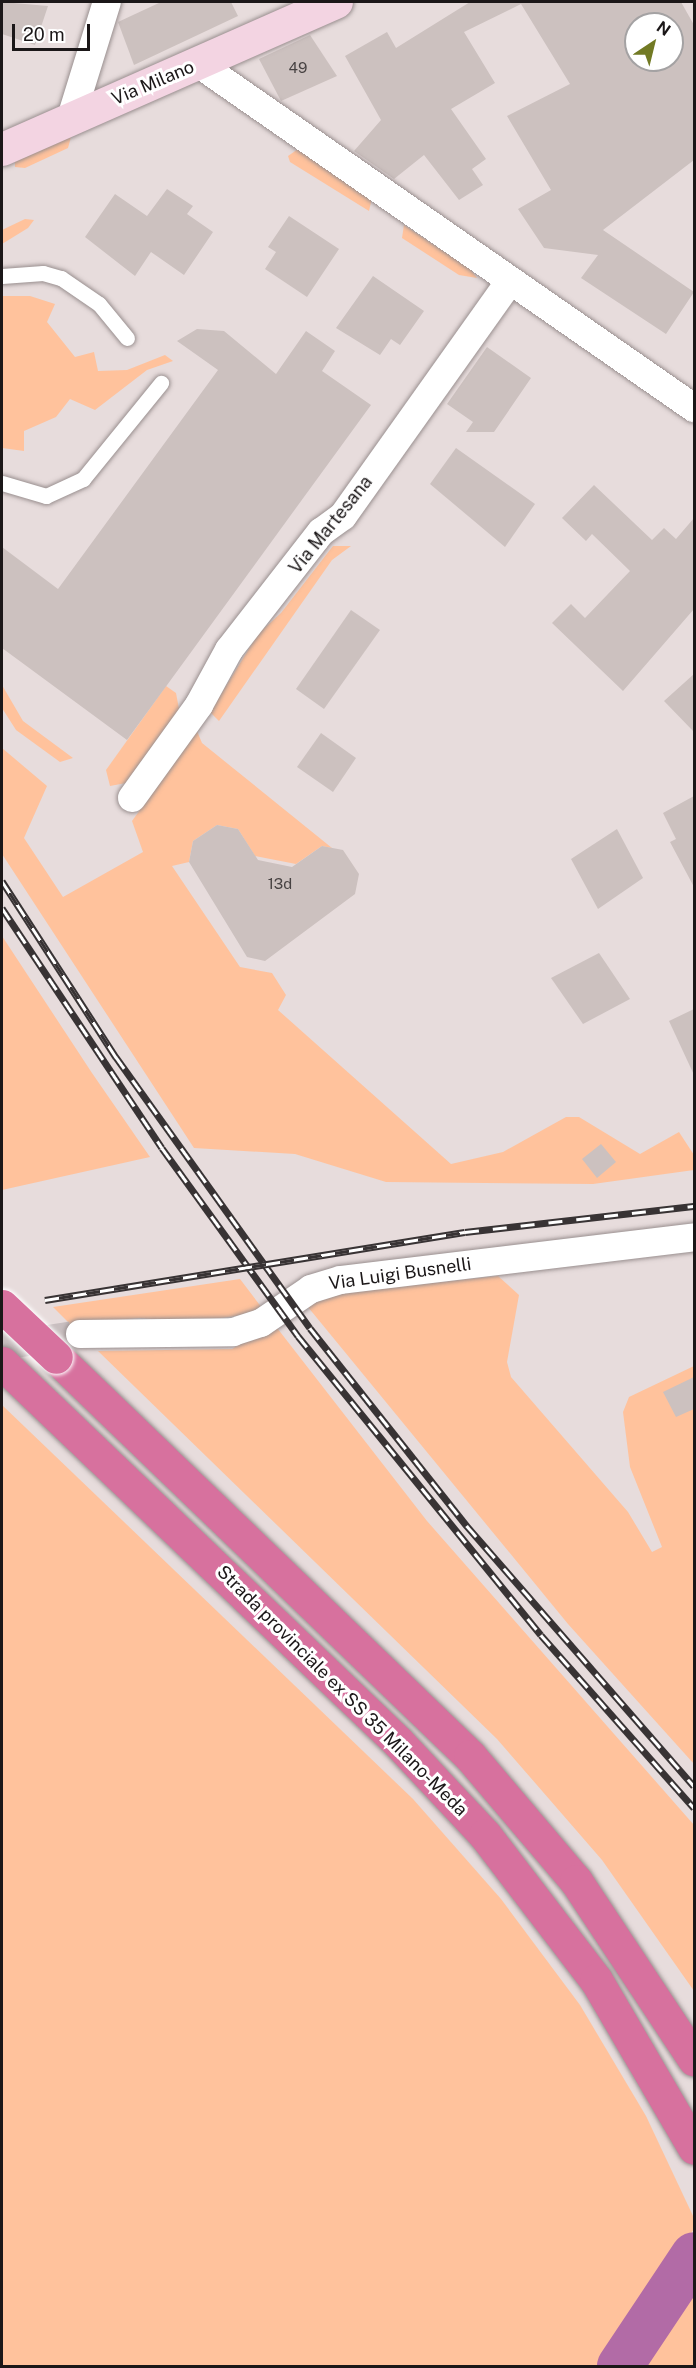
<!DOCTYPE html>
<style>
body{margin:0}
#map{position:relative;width:696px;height:2368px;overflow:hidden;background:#e7dcdc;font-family:"Public Sans",sans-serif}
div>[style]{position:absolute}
.green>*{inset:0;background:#ffc29c}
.river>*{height:46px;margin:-23px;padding:0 23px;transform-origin:23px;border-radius:23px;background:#b26ba6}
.building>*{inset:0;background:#ccc1bf}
.street-tunnel>*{height:28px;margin-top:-14px;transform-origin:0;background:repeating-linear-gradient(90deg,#c8bebf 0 28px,transparent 0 42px)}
.roads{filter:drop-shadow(0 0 2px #998f8f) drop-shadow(0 0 2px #998f8f)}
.lane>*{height:15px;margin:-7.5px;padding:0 7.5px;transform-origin:7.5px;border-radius:7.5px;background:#fff}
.street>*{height:28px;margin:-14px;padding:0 14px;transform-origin:14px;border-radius:14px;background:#fff}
.secondary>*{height:33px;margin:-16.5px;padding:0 16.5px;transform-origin:16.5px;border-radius:16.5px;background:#f3d4e2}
.highway>*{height:33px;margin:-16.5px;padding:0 16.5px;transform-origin:16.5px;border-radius:16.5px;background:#d7719e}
.rail>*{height:7px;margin-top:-3.5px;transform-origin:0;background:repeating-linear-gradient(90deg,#fff 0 14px,#383334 0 28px);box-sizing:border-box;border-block:2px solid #383334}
.bridges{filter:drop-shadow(0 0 2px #fff) drop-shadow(0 0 2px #fff)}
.highway-bridge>*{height:33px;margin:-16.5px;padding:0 16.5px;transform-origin:16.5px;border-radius:16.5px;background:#d7719e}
span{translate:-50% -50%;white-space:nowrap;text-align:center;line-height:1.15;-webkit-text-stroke:6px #fff;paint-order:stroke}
.number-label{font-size:15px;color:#474242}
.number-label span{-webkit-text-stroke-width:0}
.street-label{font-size:18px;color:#1b1718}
.frame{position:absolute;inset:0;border:3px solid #1b1718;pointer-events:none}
.north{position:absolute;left:624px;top:12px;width:60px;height:60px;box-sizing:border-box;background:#fff;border:2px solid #a4a2a3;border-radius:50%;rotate:35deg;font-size:16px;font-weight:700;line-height:24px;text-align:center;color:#1b1718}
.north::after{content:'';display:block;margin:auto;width:21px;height:27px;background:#727a24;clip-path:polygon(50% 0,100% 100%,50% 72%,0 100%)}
.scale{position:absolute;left:12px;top:24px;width:78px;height:27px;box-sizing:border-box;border:3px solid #1b1718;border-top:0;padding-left:8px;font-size:18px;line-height:21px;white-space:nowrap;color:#1b1718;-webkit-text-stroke:4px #fff;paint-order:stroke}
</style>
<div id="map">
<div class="green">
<i style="clip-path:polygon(71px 137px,68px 148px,25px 168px,15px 167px,15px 159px)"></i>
<i style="clip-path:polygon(298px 149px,372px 198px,369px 211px,290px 162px,288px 156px)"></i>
<i style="clip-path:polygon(25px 219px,34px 220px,28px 228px,2px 244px,2px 230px)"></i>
<i style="clip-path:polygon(404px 225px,470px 269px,477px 278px,459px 275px,402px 238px)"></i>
<i style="clip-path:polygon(2px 296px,30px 296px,55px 304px,47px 322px,75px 357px,94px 352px,98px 371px,127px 370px,165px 355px,173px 361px,147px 370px,95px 410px,70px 399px,56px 417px,24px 431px,24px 451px,2px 448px)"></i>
<i style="clip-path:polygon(333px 546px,351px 546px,332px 560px,219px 721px,210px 712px,258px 634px,281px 613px)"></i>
<i style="clip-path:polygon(2px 685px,23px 721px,73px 758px,60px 762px,16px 730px,2px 708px)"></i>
<i style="clip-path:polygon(166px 686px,176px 693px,179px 709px,126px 783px,110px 786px,106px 770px)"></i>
<i style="clip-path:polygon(197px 731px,202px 743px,332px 848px,322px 846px,296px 864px,255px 856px,238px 829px,217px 825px,193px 841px,189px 862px,172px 866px,240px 967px,272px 973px,286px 995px,278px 1010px,451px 1164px,503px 1152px,566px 1117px,579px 1117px,640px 1154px,679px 1132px,694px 1155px,694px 1170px,593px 1184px,386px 1182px,295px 1154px,194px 1148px,2px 854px,2px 748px,47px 786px,24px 838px,63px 897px,143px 852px,132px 821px)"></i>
<i style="clip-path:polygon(2px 936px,92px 1073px,150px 1157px,2px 1190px)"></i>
<i style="clip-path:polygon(498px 1276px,519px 1295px,507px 1362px,511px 1377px,628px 1512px,652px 1552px,662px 1547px,630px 1467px,623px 1412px,629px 1397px,694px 1366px,694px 1764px,568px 1624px,303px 1301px,312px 1296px)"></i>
<i style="clip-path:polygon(240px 1279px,265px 1312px,191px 1322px,139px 1318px,70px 1324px,53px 1307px)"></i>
<i style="clip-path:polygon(274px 1324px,427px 1521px,694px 1825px,694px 1991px,602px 1860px,497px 1739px,98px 1351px,232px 1349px)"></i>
<i style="clip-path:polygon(2px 1405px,413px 1799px,501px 1899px,580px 2005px,646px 2116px,694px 2218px,694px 2229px,601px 2366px,2px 2366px)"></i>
<i style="clip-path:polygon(694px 2282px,694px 2366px,637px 2366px,659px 2332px)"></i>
</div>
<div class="river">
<i style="left:620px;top:2366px;width:133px;rotate:-56.3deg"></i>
</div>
<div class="building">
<i style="clip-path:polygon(2px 2px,48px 6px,35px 45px,2px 34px)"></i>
<i style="clip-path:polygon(161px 2px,231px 2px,238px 16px,134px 65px,118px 22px)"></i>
<i style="clip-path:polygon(evenodd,470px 2px,681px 2px,694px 25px,694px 160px,603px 230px,694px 292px,666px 334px,581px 278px,598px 255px,544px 248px,518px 209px,551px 190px,507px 116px,570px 84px,521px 4px,464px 32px,495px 83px,451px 109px,486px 159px,472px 169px,483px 185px,459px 200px,424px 155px,394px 179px,354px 151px,381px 120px,345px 56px,387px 32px,396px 48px,470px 2px,636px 24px,672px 24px,672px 60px,636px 60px,636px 24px)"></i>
<i style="clip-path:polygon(310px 35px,337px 76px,281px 101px,259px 59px)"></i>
<i style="clip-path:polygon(167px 189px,193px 206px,187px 214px,213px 232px,184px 275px,151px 252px,135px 276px,85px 237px,115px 194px,147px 216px)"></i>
<i style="clip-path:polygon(289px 216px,339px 249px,307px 297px,265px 269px,276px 252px,268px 247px)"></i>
<i style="clip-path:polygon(373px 276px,424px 311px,400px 345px,391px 339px,380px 355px,336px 328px)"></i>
<i style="clip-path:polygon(197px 329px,224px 331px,276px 374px,306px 331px,335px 351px,322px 371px,371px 405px,127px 740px,2px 648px,2px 547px,58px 589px,218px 370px,177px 341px)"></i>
<i style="clip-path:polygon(487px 347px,531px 378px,494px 432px,466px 432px,473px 422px,447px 404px)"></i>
<i style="clip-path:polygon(456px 448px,535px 504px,505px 547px,430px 484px)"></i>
<i style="clip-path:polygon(594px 485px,652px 540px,664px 528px,676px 539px,694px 518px,694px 609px,623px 691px,552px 623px,571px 604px,585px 618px,630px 571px,592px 534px,586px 541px,562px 518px)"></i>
<i style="clip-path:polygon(351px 610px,380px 630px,324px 709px,296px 689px)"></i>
<i style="clip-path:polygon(694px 674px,694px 732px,664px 701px)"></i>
<i style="clip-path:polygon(321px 733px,356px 758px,333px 792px,297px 767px)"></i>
<i style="clip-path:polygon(694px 796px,694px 887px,670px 842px,676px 839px,663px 813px)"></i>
<i style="clip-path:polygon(217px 825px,238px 829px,258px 860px,292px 867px,322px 846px,343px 850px,359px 874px,355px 894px,265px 961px,247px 957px,189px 862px,193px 841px)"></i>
<i style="clip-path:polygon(617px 829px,643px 878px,598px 909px,571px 859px)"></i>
<i style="clip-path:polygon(599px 953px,630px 999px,583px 1024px,551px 978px)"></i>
<i style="clip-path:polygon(694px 1009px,694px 1075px,669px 1021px)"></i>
<i style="clip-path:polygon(601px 1144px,616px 1162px,597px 1178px,582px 1159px)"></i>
<i style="clip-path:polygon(694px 1377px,694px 1409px,676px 1417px,663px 1392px)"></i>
</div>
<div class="street-tunnel">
<i style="left:2px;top:1346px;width:79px;rotate:-8.7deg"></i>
</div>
<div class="roads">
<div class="lane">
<i style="left:2px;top:276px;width:41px;rotate:-4.2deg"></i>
<i style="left:43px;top:273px;width:19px;rotate:16deg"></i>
<i style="left:61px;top:278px;width:46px;rotate:34.4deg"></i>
<i style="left:99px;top:304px;width:44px;rotate:50.5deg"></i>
<i style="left:2px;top:483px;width:46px;rotate:16.5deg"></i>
<i style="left:46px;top:496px;width:41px;rotate:-24.7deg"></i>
<i style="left:83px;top:479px;width:124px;rotate:-50.9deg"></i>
</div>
<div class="street">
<i style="left:199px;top:64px;width:603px;rotate:34.8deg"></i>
<i style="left:71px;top:118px;width:121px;rotate:-72.8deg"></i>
<i style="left:132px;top:798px;width:115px;rotate:-54.2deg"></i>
<i style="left:199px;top:705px;width:63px;rotate:-61.4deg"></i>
<i style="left:229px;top:650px;width:150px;rotate:-52.1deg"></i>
<i style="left:321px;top:532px;width:27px;rotate:-36deg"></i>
<i style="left:343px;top:516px;width:288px;rotate:-54.6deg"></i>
<i style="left:80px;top:1334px;width:153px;rotate:-0.7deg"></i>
<i style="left:233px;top:1332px;width:29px;rotate:-18deg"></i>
<i style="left:261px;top:1323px;width:60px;rotate:-34.2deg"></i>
<i style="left:311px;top:1289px;width:31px;rotate:-17deg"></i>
<i style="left:341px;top:1280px;width:356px;rotate:-6.9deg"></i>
</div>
<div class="secondary">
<i style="left:2px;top:149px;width:365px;rotate:-23.8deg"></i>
</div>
<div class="highway">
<i style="left:56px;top:1357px;width:575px;rotate:43.94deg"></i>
<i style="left:470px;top:1756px;width:164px;rotate:49.7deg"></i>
<i style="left:576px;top:1881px;width:214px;rotate:56.5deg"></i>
<i style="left:2px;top:1363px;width:548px;rotate:43.74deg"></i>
<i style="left:398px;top:1742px;width:127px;rotate:46.9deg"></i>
<i style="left:485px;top:1835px;width:183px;rotate:52.6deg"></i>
<i style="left:596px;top:1980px;width:194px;rotate:59.7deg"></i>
</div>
</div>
<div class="rail">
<i style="left:2px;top:881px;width:210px;rotate:57.1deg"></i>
<i style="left:116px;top:1057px;width:333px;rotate:54.4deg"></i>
<i style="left:310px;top:1328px;width:253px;rotate:51.6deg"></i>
<i style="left:467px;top:1526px;width:345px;rotate:48.9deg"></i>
<i style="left:2px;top:908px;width:288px;rotate:56.3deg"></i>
<i style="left:162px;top:1148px;width:232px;rotate:54.1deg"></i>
<i style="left:298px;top:1336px;width:385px;rotate:50.9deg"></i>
<i style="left:541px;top:1635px;width:231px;rotate:48.5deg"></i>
<i style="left:45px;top:1300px;width:425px;rotate:-9.2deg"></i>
<i style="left:465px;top:1232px;width:230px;rotate:-6.5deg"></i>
</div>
<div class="bridges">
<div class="highway-bridge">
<i style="left:2px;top:1306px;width:74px;rotate:43.4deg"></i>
</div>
</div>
<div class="number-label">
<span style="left:298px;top:68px">49</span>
<span style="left:280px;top:884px">13d</span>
</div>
<div class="street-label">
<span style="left:153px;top:83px;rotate:-23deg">Via Milano</span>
<span style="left:331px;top:525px;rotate:-51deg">Via Martesana</span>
<span style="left:400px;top:1274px;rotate:-8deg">Via Luigi Busnelli</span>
<span style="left:342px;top:1691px;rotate:45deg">Strada provinciale ex SS 35 Milano-Meda</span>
</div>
<div class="frame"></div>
<div class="north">N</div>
<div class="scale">20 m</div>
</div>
